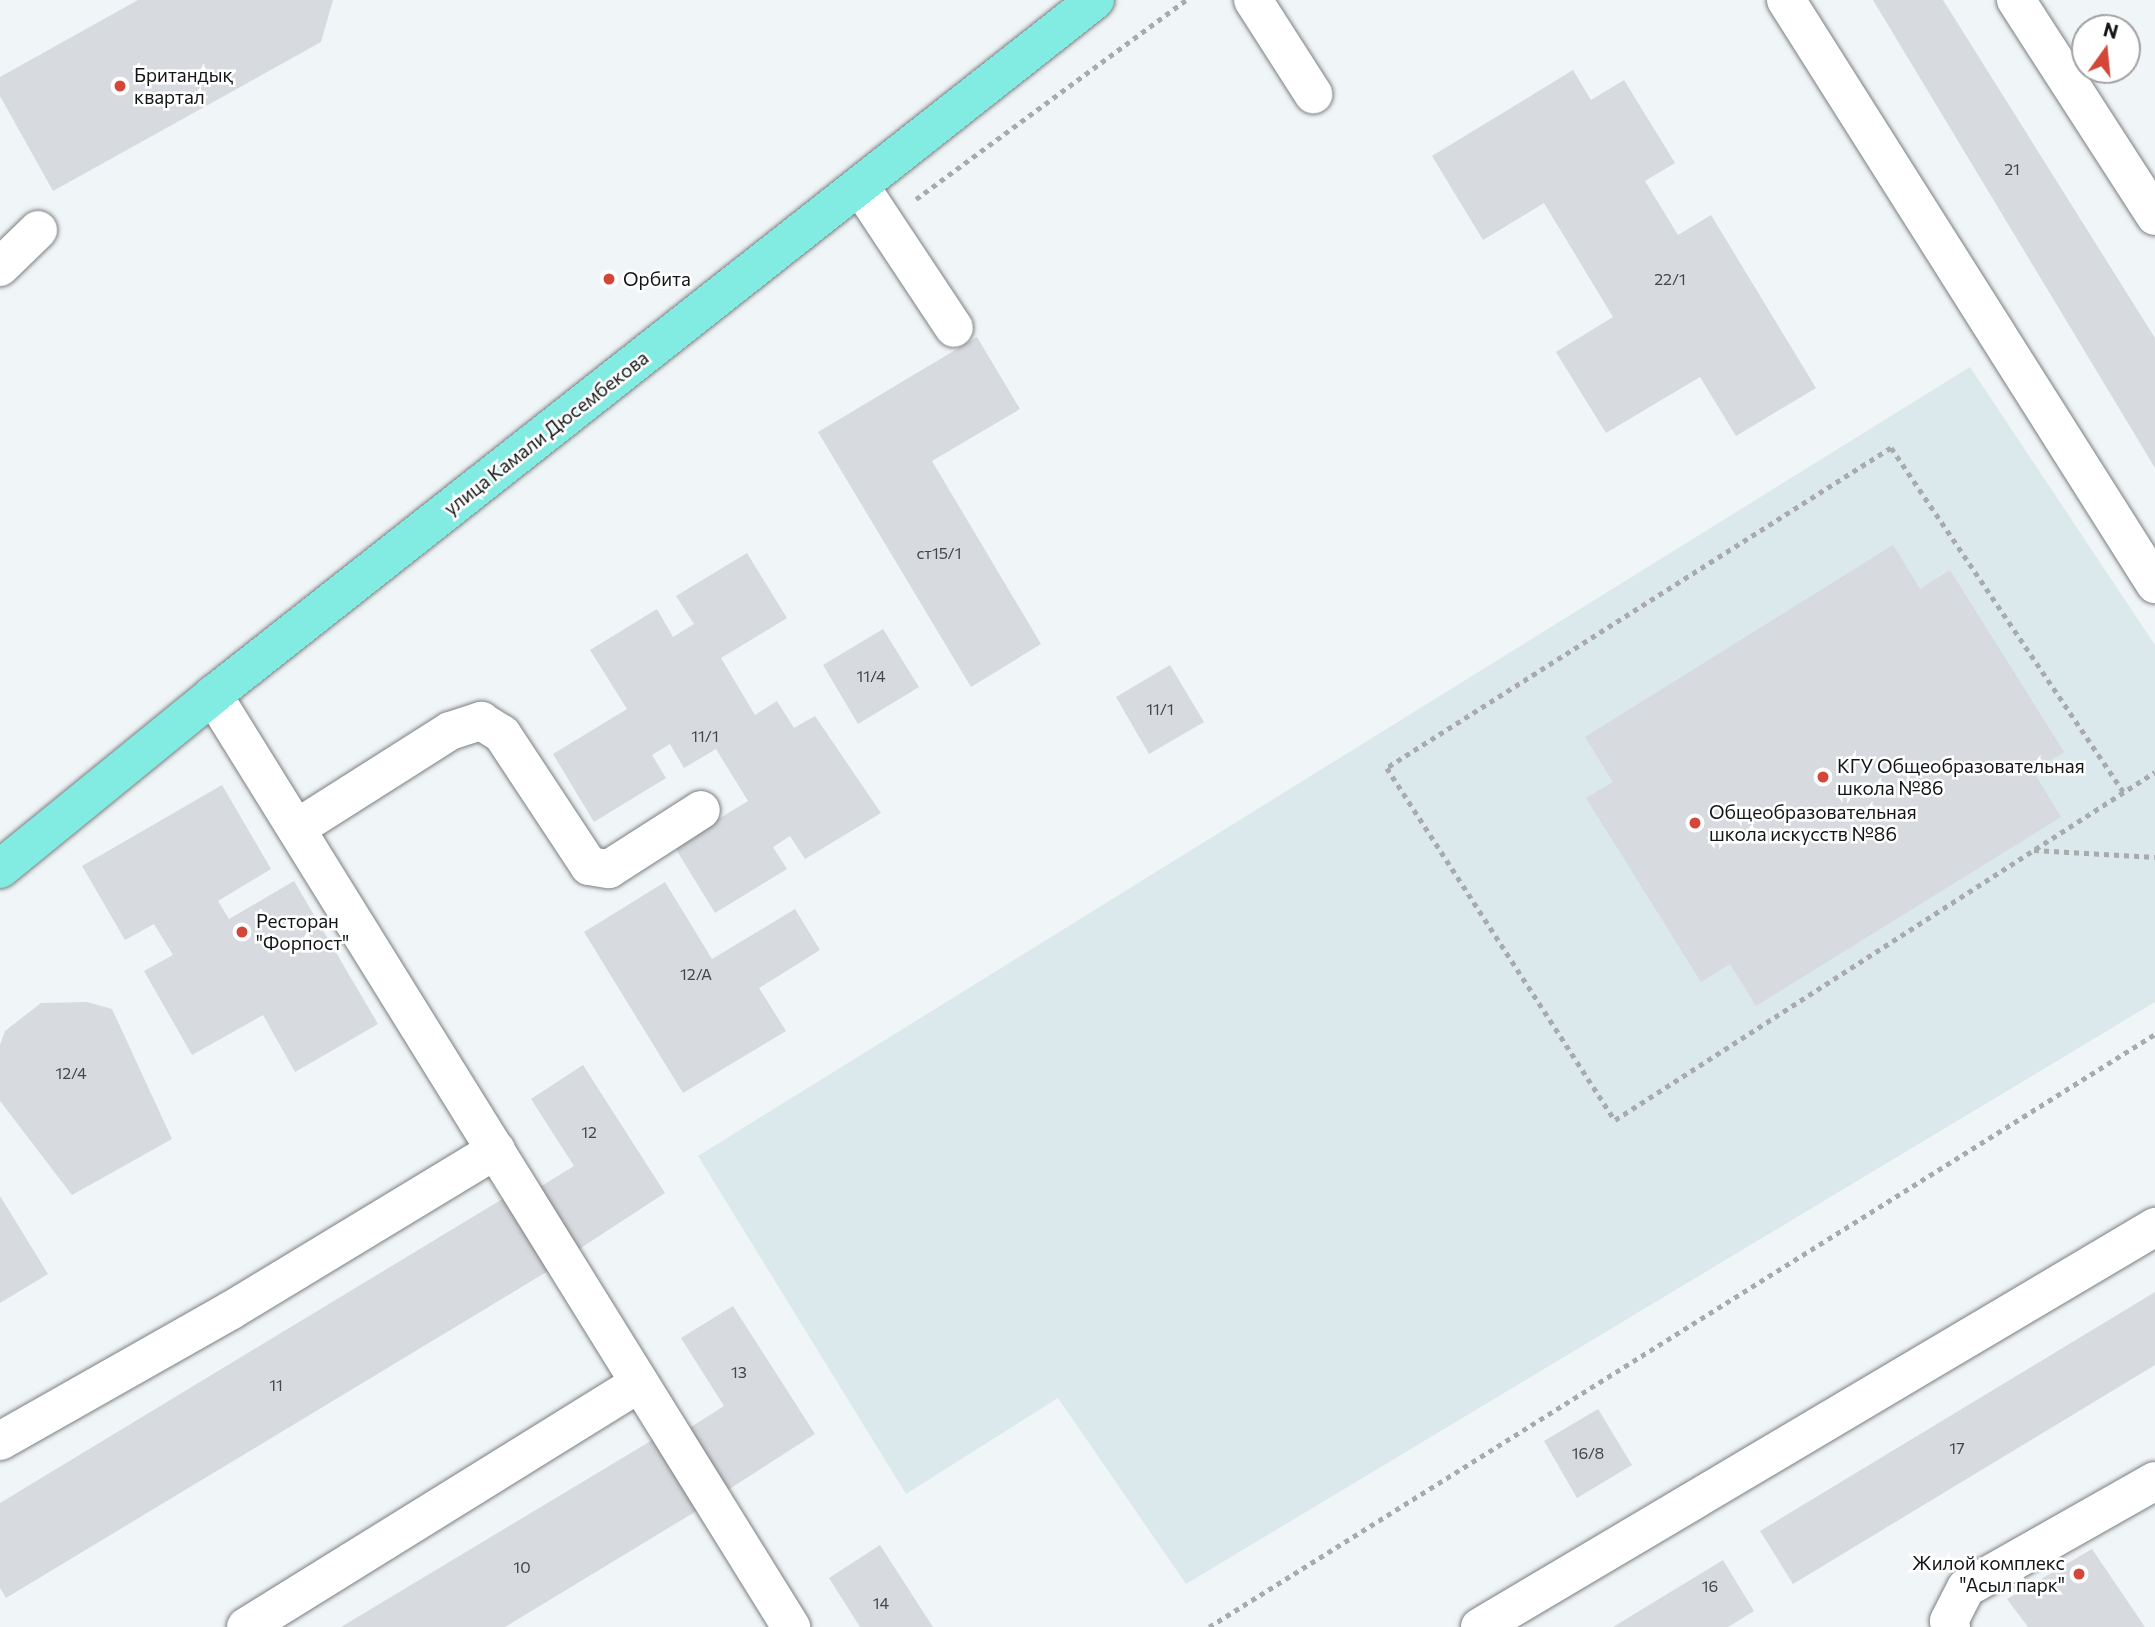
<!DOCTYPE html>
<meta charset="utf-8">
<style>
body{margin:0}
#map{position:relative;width:2155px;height:1627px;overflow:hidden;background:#f0f6f7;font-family:Commissioner,sans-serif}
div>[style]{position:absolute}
.built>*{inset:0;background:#dbe8ec}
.building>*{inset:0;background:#d7dade}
.path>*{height:4.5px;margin-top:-2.25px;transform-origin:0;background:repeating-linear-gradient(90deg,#a7abac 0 5px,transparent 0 10px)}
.roads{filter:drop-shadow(0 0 2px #7b7f81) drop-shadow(0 0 2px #7b7f81)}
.minor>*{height:38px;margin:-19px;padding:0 19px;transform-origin:19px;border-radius:19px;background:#fff}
.major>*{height:38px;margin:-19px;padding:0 19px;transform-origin:19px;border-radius:19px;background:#82ece3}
.dots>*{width:19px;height:19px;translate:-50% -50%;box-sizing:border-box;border:4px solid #fff;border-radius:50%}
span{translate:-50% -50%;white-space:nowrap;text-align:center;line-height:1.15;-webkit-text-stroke:5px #fff;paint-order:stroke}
.number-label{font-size:16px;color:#444648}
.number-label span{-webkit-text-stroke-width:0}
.poi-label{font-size:19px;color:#131516}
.left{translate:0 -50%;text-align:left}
.right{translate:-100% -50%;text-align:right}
.street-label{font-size:19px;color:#131516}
.north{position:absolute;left:2071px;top:14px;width:70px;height:70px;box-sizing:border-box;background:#fff;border:2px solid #a1a1a2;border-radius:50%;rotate:15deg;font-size:19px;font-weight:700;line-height:28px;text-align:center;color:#131516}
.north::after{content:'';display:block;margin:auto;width:24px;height:32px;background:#d44738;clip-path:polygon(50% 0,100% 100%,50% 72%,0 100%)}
</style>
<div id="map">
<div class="built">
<i style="clip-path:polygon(1970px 367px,2155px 645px,2155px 1002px,1186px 1584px,1058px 1398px,906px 1494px,698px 1156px)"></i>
</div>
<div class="building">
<i style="clip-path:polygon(138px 0,333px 0,321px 42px,53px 191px,0 96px,0 77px)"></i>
<i style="clip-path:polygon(1873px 0,1943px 0,2155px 338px,2155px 468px)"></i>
<i style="clip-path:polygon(1573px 70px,1591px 100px,1624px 80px,1675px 163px,1645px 181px,1678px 235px,1711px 215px,1816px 388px,1736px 436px,1700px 377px,1606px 433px,1556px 352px,1613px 317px,1544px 203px,1483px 240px,1432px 156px)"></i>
<i style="clip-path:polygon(977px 337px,1020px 409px,932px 461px,1041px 644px,971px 687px,818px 432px)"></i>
<i style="clip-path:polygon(1893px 545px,1920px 589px,1950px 570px,2064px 752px,2033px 771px,2061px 817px,1756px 1006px,1730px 964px,1701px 982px,1586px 798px,1613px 782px,1585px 737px)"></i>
<i style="clip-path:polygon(747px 553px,787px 618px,721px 658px,755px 715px,777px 701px,794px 728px,815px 716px,881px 813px,805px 859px,790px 836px,773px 847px,787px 869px,715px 913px,674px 846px,748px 801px,716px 749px,684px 768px,670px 744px,652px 755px,666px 778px,594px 822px,553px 754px,627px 709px,590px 650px,657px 609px,673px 637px,694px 624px,676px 596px)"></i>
<i style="clip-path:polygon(883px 629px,919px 687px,858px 724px,823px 665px)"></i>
<i style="clip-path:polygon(1170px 665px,1204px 722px,1149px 754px,1116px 697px)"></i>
<i style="clip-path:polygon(222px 785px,271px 869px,218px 901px,229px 919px,294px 881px,378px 1024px,295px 1072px,263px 1015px,192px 1055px,144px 971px,173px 955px,154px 924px,125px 940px,82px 866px)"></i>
<i style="clip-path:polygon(665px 882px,712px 959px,795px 909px,820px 950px,759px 988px,786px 1031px,683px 1093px,584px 932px)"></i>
<i style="clip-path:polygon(87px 1002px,112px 1009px,172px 1139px,72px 1195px,0 1101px,0 1045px,5px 1031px,41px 1003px)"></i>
<i style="clip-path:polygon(583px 1065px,665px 1193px,570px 1255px,530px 1193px,574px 1166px,531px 1099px)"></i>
<i style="clip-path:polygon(509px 1195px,553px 1268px,6px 1598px,0 1588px,0 1503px)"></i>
<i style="clip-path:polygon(0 1196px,48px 1274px,0 1303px)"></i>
<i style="clip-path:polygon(2155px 1292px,2155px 1365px,1793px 1584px,1760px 1531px)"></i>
<i style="clip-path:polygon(733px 1306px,815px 1434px,720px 1495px,680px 1434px,724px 1406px,681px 1338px)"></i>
<i style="clip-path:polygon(1598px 1409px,1632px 1465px,1577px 1498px,1544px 1441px)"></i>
<i style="clip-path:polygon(659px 1436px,703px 1507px,505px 1627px,341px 1627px)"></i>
<i style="clip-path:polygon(880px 1545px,933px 1627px,860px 1627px,829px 1578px)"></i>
<i style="clip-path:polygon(2092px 1549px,2145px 1627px,2028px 1627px,2007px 1599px)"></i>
<i style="clip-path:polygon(1723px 1560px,1754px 1611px,1728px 1627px,1613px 1627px)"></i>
</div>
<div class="path">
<i style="left:916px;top:199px;width:335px;rotate:-36.4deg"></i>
<i style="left:2123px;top:792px;width:415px;rotate:-124deg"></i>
<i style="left:1891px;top:448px;width:597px;rotate:147.59deg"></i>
<i style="left:1387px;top:768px;width:419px;rotate:57.1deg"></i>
<i style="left:1615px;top:1120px;width:642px;rotate:-32.8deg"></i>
<i style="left:2034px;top:850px;width:121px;rotate:3.3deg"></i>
<i style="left:1209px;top:1627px;width:1116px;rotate:-32.08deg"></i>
</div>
<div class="roads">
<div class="minor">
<i style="left:1253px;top:0;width:112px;rotate:57.4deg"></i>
<i style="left:1786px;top:0;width:691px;rotate:57.71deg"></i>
<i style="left:2016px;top:0;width:257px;rotate:57.2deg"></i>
<i style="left:860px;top:186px;width:170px;rotate:56.5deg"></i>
<i style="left:0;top:267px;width:53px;rotate:-44.2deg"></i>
<i style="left:213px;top:695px;width:1097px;rotate:58.19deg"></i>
<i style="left:297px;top:828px;width:181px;rotate:-32.4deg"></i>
<i style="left:450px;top:731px;width:33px;rotate:-18deg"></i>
<i style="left:481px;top:721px;width:25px;rotate:32deg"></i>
<i style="left:502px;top:734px;width:158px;rotate:56.6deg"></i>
<i style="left:589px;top:866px;width:20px;rotate:9deg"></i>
<i style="left:609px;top:869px;width:109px;rotate:-32.7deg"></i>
<i style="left:0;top:1441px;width:264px;rotate:-29.5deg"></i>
<i style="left:230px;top:1311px;width:311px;rotate:-31.2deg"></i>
<i style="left:246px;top:1627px;width:463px;rotate:-31.8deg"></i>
<i style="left:1480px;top:1627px;width:785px;rotate:-30.65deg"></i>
<i style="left:1951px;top:1627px;width:6px;rotate:-108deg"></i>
<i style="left:1949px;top:1621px;width:37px;rotate:-63deg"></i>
<i style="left:1966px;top:1588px;width:217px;rotate:-29.5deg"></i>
</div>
<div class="major">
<i style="left:0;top:869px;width:275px;rotate:-39.2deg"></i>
<i style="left:213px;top:695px;width:1123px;rotate:-38.24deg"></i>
</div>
</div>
<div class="dots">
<i style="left:120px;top:86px;background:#d44738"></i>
<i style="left:609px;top:279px;background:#d44738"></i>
<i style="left:1823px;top:777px;background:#d44738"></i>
<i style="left:1695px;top:823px;background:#d44738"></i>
<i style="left:242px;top:932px;background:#d44738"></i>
<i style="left:2079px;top:1574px;background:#d44738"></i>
</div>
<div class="number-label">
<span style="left:2012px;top:169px">21</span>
<span style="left:1670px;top:279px">22/1</span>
<span style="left:939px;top:553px">ст15/1</span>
<span style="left:871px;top:676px">11/4</span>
<span style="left:1160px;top:709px">11/1</span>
<span style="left:705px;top:736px">11/1</span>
<span style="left:696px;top:974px">12/А</span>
<span style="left:71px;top:1073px">12/4</span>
<span style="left:589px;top:1132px">12</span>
<span style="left:739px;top:1372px">13</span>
<span style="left:276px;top:1385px">11</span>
<span style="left:1957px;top:1448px">17</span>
<span style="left:1588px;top:1453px">16/8</span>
<span style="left:522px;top:1567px">10</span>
<span style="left:1710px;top:1586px">16</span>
<span style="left:881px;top:1603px">14</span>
</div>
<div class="poi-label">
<span class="left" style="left:134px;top:86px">Британдық<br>квартал</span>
<span class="left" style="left:623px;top:279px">Орбита</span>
<span class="left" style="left:1837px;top:777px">КГУ Общеобразовательная<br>школа №86</span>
<span class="left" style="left:1709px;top:823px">Общеобразовательная<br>школа искусств №86</span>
<span class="left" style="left:256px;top:932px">Ресторан<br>"Форпост"</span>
<span class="right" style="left:2065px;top:1574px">Жилой комплекс<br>"Асыл парк"</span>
</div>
<div class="street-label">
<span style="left:546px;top:433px;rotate:-38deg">улица Камали Дюсембекова</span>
</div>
<div class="north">N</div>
</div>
